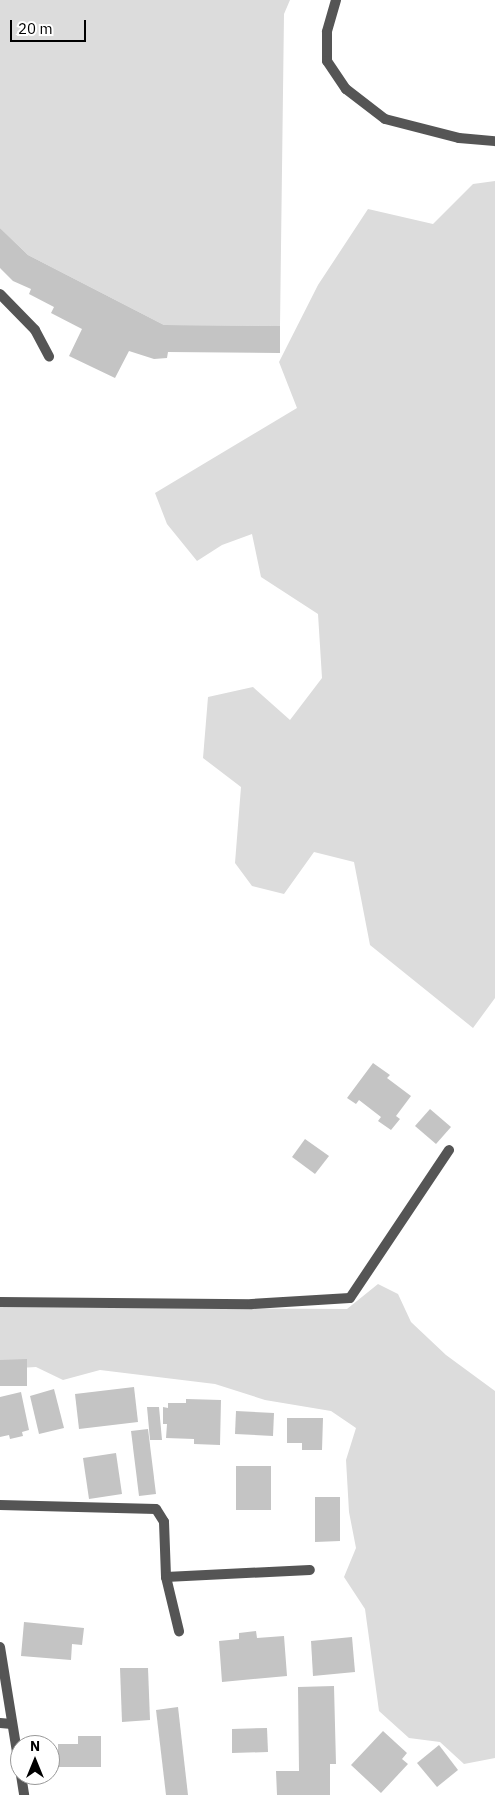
<!DOCTYPE html>
<style>
body{margin:0}
#map{position:relative;width:495px;height:1795px;overflow:hidden;background:#fff;font-family:"IBM Plex Sans",sans-serif}
div>[style]{position:absolute}
.green>*{inset:0;background:#dcdcdc}
.building>*{inset:0;background:#c4c4c4}
.lane>*{height:10px;margin:-5px;padding:0 5px;transform-origin:5px;border-radius:5px;background:#555}
.street>*{height:10px;margin:-5px;padding:0 5px;transform-origin:5px;border-radius:5px;background:#555}
span{translate:-50% -50%;white-space:nowrap;text-align:center;line-height:1.15;-webkit-text-stroke:4.5px #fff;paint-order:stroke}
.north{position:absolute;left:10px;top:1735px;width:50px;height:50px;box-sizing:border-box;background:#fff;border:1px solid #999;border-radius:50%;rotate:0deg;font-size:14px;font-weight:700;line-height:20px;text-align:center;color:#000}
.north::after{content:'';display:block;margin:auto;width:18px;height:22px;background:#000;clip-path:polygon(50% 0,100% 100%,50% 72%,0 100%)}
.scale{position:absolute;left:10px;top:20px;width:76px;height:22px;box-sizing:border-box;border:2px solid #000;border-top:0;padding-left:6px;font-size:15px;line-height:18px;white-space:nowrap;color:#000;-webkit-text-stroke:4px #fff;paint-order:stroke}
</style>
<div id="map">
<div class="green">
<i style="clip-path:polygon(0 0,290px 0,284px 14px,280px 326px,164px 325px,28px 255px,0 228px)"></i>
<i style="clip-path:polygon(495px 181px,495px 998px,473px 1028px,370px 945px,354px 862px,314px 852px,284px 894px,252px 886px,235px 863px,241px 787px,203px 758px,208px 697px,253px 687px,290px 720px,322px 678px,318px 614px,261px 577px,252px 534px,222px 545px,197px 561px,167px 524px,155px 493px,297px 408px,279px 362px,318px 285px,368px 209px,433px 224px,473px 184px)"></i>
<i style="clip-path:polygon(378px 1284px,398px 1294px,411px 1322px,446px 1355px,495px 1391px,495px 1758px,464px 1764px,440px 1742px,409px 1738px,379px 1711px,365px 1609px,344px 1577px,356px 1548px,349px 1512px,346px 1460px,356px 1428px,331px 1411px,265px 1400px,215px 1384px,100px 1370px,63px 1380px,36px 1367px,0 1369px,0 1307px,347px 1309px)"></i>
</div>
<div class="building">
<i style="clip-path:polygon(0 228px,28px 255px,164px 325px,280px 326px,280px 353px,168px 352px,167px 358px,154px 359px,129px 351px,115px 378px,69px 356px,82px 329px,51px 313px,54px 307px,29px 294px,31px 289px,13px 281px,0 268px)"></i>
<i style="clip-path:polygon(373px 1063px,390px 1075px,387px 1078px,411px 1096px,396px 1116px,400px 1119px,391px 1130px,378px 1121px,381px 1117px,359px 1100px,356px 1104px,347px 1098px)"></i>
<i style="clip-path:polygon(430px 1109px,451px 1127px,436px 1144px,415px 1126px)"></i>
<i style="clip-path:polygon(305px 1139px,329px 1156px,315px 1174px,292px 1157px)"></i>
<i style="clip-path:polygon(27px 1359px,27px 1386px,0 1386px,0 1360px)"></i>
<i style="clip-path:polygon(134px 1387px,138px 1422px,79px 1429px,75px 1394px)"></i>
<i style="clip-path:polygon(54px 1389px,64px 1428px,39px 1434px,30px 1396px)"></i>
<i style="clip-path:polygon(21px 1392px,29px 1430px,22px 1432px,23px 1436px,10px 1439px,9px 1435px,0 1437px,0 1397px)"></i>
<i style="clip-path:polygon(186px 1399px,221px 1400px,220px 1445px,194px 1444px,194px 1439px,166px 1438px,167px 1424px,163px 1424px,163px 1407px,168px 1408px,168px 1403px,186px 1403px)"></i>
<i style="clip-path:polygon(147px 1407px,159px 1407px,162px 1440px,150px 1440px)"></i>
<i style="clip-path:polygon(236px 1411px,274px 1413px,273px 1436px,235px 1434px)"></i>
<i style="clip-path:polygon(287px 1418px,323px 1418px,322px 1450px,302px 1450px,302px 1443px,287px 1443px)"></i>
<i style="clip-path:polygon(148px 1429px,156px 1494px,139px 1496px,131px 1431px)"></i>
<i style="clip-path:polygon(116px 1453px,122px 1494px,89px 1499px,83px 1458px)"></i>
<i style="clip-path:polygon(236px 1466px,271px 1466px,271px 1510px,236px 1510px)"></i>
<i style="clip-path:polygon(315px 1497px,340px 1497px,340px 1541px,315px 1542px)"></i>
<i style="clip-path:polygon(24px 1622px,84px 1628px,82px 1645px,72px 1644px,71px 1660px,21px 1656px)"></i>
<i style="clip-path:polygon(256px 1631px,257px 1638px,284px 1636px,287px 1676px,222px 1682px,219px 1641px,239px 1639px,239px 1633px)"></i>
<i style="clip-path:polygon(352px 1637px,355px 1672px,313px 1676px,311px 1641px)"></i>
<i style="clip-path:polygon(120px 1668px,148px 1668px,150px 1720px,122px 1722px)"></i>
<i style="clip-path:polygon(334px 1686px,336px 1764px,330px 1764px,330px 1795px,277px 1795px,276px 1771px,299px 1771px,298px 1687px)"></i>
<i style="clip-path:polygon(178px 1707px,188px 1795px,166px 1795px,156px 1710px)"></i>
<i style="clip-path:polygon(267px 1728px,268px 1752px,232px 1753px,232px 1729px)"></i>
<i style="clip-path:polygon(383px 1731px,407px 1753px,402px 1759px,408px 1764px,381px 1793px,351px 1765px)"></i>
<i style="clip-path:polygon(78px 1736px,101px 1736px,101px 1767px,58px 1767px,58px 1744px,78px 1744px)"></i>
<i style="clip-path:polygon(439px 1745px,458px 1770px,437px 1787px,417px 1763px)"></i>
</div>
<div class="lane">
<i style="left:166px;top:1577px;width:144px;rotate:-2.8deg"></i>
</div>
<div class="street">
<i style="left:336px;top:0;width:33px;rotate:106deg"></i>
<i style="left:327px;top:32px;width:29px;rotate:90deg"></i>
<i style="left:327px;top:61px;width:34px;rotate:56deg"></i>
<i style="left:346px;top:89px;width:49px;rotate:37.6deg"></i>
<i style="left:385px;top:119px;width:76px;rotate:14.4deg"></i>
<i style="left:459px;top:138px;width:36px;rotate:5deg"></i>
<i style="left:0;top:294px;width:50px;rotate:45.8deg"></i>
<i style="left:35px;top:330px;width:30px;rotate:62deg"></i>
<i style="left:0;top:1302px;width:252px;rotate:0.5deg"></i>
<i style="left:252px;top:1304px;width:98px;rotate:-3.5deg"></i>
<i style="left:350px;top:1298px;width:178px;rotate:-56.2deg"></i>
<i style="left:0;top:1505px;width:156px;rotate:1.5deg"></i>
<i style="left:156px;top:1509px;width:15px;rotate:58deg"></i>
<i style="left:164px;top:1522px;width:55px;rotate:87.9deg"></i>
<i style="left:166px;top:1577px;width:56px;rotate:76.5deg"></i>
<i style="left:0;top:1647px;width:126px;rotate:80.8deg"></i>
<i style="left:0;top:1723px;width:12px;rotate:5deg"></i>
<i style="left:21px;top:1775px;width:20px;rotate:81deg"></i>
</div>
<div class="north">N</div>
<div class="scale">20 m</div>
</div>
